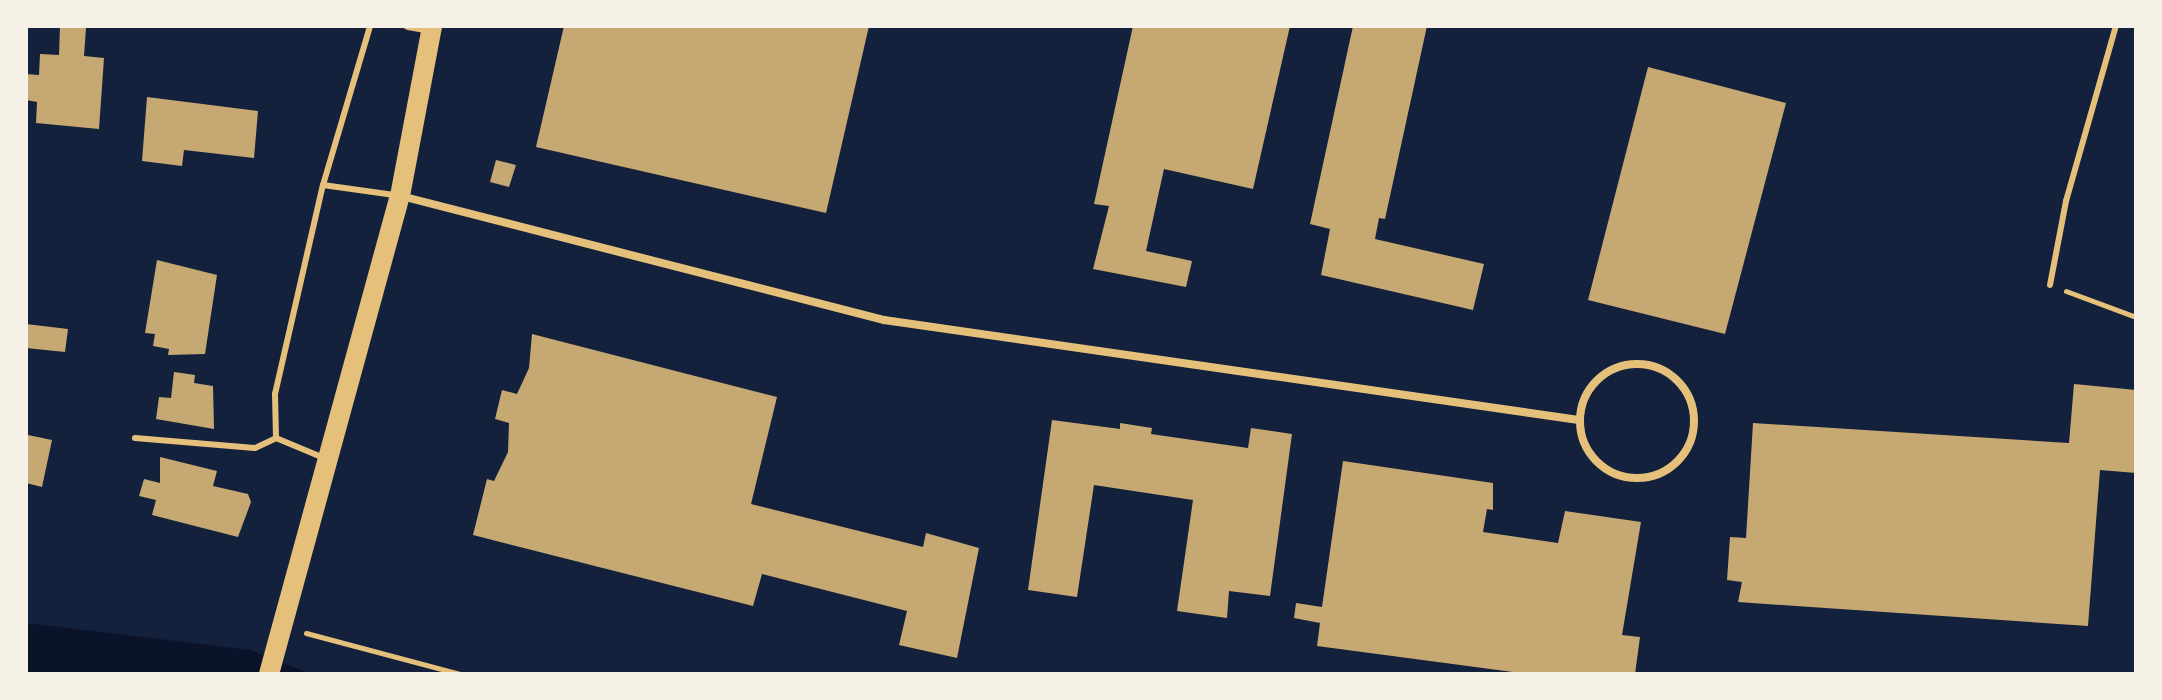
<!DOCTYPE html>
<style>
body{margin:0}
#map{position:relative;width:2162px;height:700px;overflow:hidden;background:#14213d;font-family:"Crimson Pro",serif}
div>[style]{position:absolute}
.water>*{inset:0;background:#0b132b}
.building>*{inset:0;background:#c6a872}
.path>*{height:5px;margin:-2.5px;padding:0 2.5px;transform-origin:2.5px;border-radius:2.5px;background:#e5c07b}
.service>*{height:6px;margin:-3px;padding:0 3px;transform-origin:3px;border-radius:3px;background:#e5c07b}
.minor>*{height:8px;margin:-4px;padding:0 4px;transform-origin:4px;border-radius:4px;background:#e5c07b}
.minor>.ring{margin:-4px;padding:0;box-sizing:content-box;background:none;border:8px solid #e5c07b;border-radius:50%}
.primary>*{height:20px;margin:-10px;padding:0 10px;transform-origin:10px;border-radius:10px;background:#e5c07b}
span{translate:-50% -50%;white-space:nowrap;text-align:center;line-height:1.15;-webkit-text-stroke:8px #f6f1e7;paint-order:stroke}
.frame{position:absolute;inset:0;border:28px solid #f6f1e7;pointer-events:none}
</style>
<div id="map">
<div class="water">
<i style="clip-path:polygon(26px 623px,251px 650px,311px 674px,26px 674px)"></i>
</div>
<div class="building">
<i style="clip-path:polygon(60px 26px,86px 28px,84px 56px,104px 58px,99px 129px,36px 123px,37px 102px,26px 100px,26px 74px,39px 75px,40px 54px,59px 55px)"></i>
<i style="clip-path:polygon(564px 26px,869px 26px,826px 213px,536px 147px)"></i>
<i style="clip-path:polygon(1133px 26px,1290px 26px,1253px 189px,1164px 169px,1146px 251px,1192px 261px,1186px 287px,1093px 269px,1109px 206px,1094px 204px)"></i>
<i style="clip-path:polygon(1353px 26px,1427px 26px,1385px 219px,1379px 218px,1375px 239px,1484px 264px,1473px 310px,1321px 275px,1330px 229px,1310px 224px)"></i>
<i style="clip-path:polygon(1648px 67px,1786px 103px,1725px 334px,1588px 300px)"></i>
<i style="clip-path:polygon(147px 97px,258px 111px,254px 158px,184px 150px,182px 166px,142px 161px)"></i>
<i style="clip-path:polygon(496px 160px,516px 165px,509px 187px,490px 182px)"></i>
<i style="clip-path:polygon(157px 260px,217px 275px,205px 354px,168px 355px,169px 349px,153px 346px,155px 334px,145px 333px)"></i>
<i style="clip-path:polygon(26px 324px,68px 329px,65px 352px,26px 348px)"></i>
<i style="clip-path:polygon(532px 334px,777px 397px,751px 504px,923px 547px,926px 533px,979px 548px,957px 658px,899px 645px,907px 611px,762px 574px,753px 606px,473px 535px,487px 479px,494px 481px,508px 452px,509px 423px,495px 419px,502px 390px,517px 394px,529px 368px)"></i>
<i style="clip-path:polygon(174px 372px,195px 375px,194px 383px,213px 386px,214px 429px,156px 419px,159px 397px,171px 398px)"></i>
<i style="clip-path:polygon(2074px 384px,2136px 390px,2136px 473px,2100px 470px,2088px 626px,1738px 602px,1742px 582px,1727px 580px,1730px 537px,1746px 538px,1753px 423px,2069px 443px)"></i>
<i style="clip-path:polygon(1052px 420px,1120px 429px,1120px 423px,1152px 428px,1151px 434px,1248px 448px,1251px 428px,1292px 434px,1270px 596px,1229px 591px,1227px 618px,1177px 611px,1193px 500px,1094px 485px,1077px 597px,1028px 590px)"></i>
<i style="clip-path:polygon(28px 435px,52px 440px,42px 487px,26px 483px)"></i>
<i style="clip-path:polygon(160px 457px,217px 471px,213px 486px,248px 494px,251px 502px,238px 537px,152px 515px,156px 500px,139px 496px,144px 479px,160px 483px)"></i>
<i style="clip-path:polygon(1343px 461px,1493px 483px,1493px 510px,1487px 509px,1483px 532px,1558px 543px,1565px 511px,1641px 522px,1622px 635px,1640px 637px,1635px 674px,1527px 674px,1317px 646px,1320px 623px,1294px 618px,1296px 603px,1322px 607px)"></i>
</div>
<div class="path">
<i style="left:2066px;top:291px;width:75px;rotate:20.4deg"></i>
<i style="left:306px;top:633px;width:159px;rotate:14.9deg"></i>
</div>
<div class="service">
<i style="left:323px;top:185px;width:72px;rotate:8deg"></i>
<i style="left:2050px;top:285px;width:86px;rotate:-79.2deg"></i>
<i style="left:2066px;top:201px;width:182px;rotate:-74.1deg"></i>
<i style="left:135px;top:438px;width:120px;rotate:4.8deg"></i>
<i style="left:255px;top:448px;width:23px;rotate:-25deg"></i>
<i style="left:324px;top:458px;width:52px;rotate:-157.4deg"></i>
<i style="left:276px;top:438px;width:44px;rotate:-91.3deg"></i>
<i style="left:275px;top:394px;width:214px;rotate:-77.1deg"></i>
<i style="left:323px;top:185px;width:166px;rotate:-73.5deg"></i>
</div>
<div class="minor">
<i style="left:408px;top:26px;width:22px;rotate:10deg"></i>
<i style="left:401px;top:196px;width:499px;rotate:14.4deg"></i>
<i style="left:884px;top:320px;width:702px;rotate:8.19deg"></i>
<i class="ring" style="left:1580px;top:364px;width:106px;height:106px"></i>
</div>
<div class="primary">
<i style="left:269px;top:674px;width:496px;rotate:-74.7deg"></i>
<i style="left:400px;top:196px;width:173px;rotate:-79.3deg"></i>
</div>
<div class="frame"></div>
</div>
